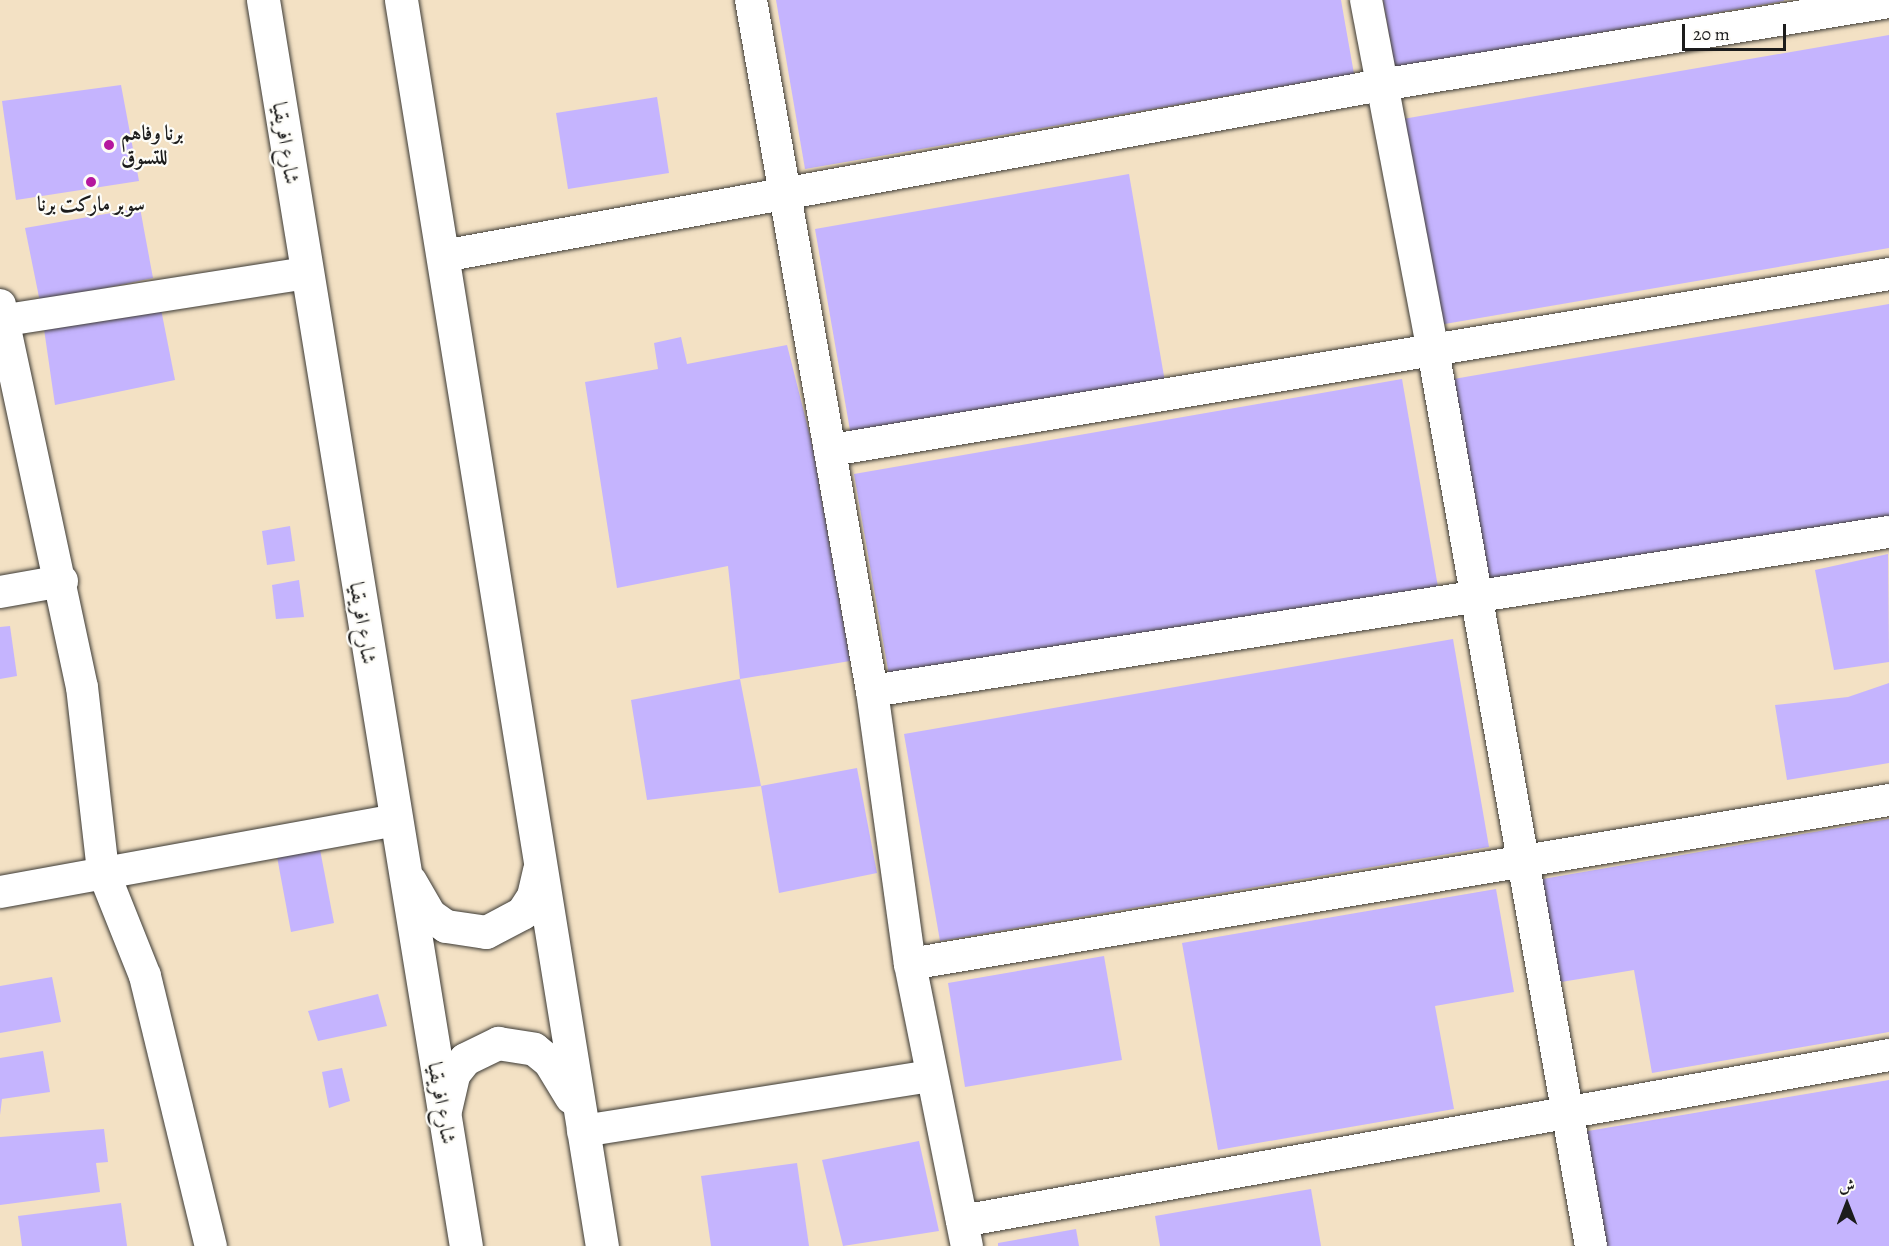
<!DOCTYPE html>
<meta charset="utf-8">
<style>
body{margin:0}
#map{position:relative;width:1889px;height:1246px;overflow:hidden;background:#f3e1c4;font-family:Alegreya,Amiri,serif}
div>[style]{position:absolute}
.building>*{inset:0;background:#c5b4fe}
.roads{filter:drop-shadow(0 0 2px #3c3a35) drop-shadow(0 0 2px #3c3a35)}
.minor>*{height:32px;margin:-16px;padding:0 16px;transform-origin:16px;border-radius:16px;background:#fff}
.tertiary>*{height:33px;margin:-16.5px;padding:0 16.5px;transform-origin:16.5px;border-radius:16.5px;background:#fff}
.dots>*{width:16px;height:16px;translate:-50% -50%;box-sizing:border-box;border:3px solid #fdfcf7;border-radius:50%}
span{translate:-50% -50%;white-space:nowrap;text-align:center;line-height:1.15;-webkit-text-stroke:4.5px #fdfcf7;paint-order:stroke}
.poi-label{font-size:21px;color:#1c1c1c;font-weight:700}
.left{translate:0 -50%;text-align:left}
.street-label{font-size:21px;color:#1c1c1c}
.north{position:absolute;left:1817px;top:1174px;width:60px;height:60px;-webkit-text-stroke:4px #fdfcf7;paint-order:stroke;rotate:0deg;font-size:16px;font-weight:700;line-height:24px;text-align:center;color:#1c1c1c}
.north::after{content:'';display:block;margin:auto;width:21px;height:27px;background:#1c1c1c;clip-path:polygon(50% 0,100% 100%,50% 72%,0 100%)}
.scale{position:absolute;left:1682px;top:24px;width:104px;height:27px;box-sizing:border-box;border:3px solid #1c1c1c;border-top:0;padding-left:8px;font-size:18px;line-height:21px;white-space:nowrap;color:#1c1c1c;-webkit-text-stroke:4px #fdfcf7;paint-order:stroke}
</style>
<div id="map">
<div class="building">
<i style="clip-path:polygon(776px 0,1341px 0,1354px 74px,805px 169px)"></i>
<i style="clip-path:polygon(1383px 0,1784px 0,1784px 1px,1395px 68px)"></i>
<i style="clip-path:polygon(1889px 35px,1889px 248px,1433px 326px,1397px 120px)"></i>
<i style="clip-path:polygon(121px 85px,139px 181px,16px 200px,2px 101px)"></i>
<i style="clip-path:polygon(657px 97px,669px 173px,568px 189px,556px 113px)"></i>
<i style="clip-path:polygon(1129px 174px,1165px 382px,851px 436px,815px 229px)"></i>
<i style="clip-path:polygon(140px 208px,153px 278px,40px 302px,25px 228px)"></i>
<i style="clip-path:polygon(159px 299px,175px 380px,55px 405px,43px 322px)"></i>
<i style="clip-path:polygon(1889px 304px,1889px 517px,1478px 588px,1442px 381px)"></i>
<i style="clip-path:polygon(681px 337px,687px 364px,787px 345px,812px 444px,850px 661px,740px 679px,761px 786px,647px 800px,631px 700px,740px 679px,728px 566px,617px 588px,585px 382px,658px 369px,654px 343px)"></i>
<i style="clip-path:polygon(1402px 379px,1438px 587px,890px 681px,854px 474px)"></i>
<i style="clip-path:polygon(290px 526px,295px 561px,267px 565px,262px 531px)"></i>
<i style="clip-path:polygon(1888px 554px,1889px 662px,1834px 670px,1815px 570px)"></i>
<i style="clip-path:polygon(299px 580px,304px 617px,276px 619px,272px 585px)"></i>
<i style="clip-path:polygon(10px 626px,17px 676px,0 679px,0 627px)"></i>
<i style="clip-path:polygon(1453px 639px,1489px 847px,940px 941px,904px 734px)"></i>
<i style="clip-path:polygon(1889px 683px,1889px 763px,1787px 780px,1775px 705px,1848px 697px)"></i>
<i style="clip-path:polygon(857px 768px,877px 873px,779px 893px,761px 786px)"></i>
<i style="clip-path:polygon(1889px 819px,1889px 1032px,1652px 1073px,1634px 970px,1555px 983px,1537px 880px)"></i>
<i style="clip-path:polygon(318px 839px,334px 923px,291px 932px,275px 846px)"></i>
<i style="clip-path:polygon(1496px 889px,1514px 992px,1435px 1006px,1454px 1109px,1218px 1150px,1182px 943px)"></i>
<i style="clip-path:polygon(1104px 956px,1122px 1060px,965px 1087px,948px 983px)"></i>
<i style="clip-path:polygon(52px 977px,61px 1022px,0 1033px,0 986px)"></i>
<i style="clip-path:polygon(378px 994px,387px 1026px,318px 1041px,308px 1011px)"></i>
<i style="clip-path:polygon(43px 1051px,50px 1092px,2px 1099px,0 1115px,0 1058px)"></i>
<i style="clip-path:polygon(342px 1068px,350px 1101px,329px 1108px,322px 1072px)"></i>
<i style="clip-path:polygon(1889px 1080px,1889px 1246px,1595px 1246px,1576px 1133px)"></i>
<i style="clip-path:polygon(104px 1129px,108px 1162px,96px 1163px,100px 1192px,0 1205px,0 1137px)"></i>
<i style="clip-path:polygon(919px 1141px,939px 1231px,843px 1246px,822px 1160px)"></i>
<i style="clip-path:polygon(797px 1163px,809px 1246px,711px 1246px,701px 1176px)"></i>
<i style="clip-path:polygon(1311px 1189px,1321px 1246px,1160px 1246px,1155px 1216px)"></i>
<i style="clip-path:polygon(121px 1203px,127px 1246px,22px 1246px,18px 1216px)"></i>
<i style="clip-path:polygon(1076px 1229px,1079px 1246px,998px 1246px,998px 1243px)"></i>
</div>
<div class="roads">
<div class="minor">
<i style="left:751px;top:0;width:702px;rotate:80.07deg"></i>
<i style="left:872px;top:691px;width:276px;rotate:82.1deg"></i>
<i style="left:910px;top:964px;width:288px;rotate:78.6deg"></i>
<i style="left:1366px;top:0;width:356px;rotate:79.2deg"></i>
<i style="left:1433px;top:350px;width:910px;rotate:80deg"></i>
<i style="left:443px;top:256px;width:953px;rotate:-10.33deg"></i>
<i style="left:1381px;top:85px;width:515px;rotate:-9.28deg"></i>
<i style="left:0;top:305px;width:391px;rotate:77.9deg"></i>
<i style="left:82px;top:687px;width:185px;rotate:83.5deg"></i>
<i style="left:103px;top:871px;width:113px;rotate:68.2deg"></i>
<i style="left:145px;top:976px;width:278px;rotate:76.3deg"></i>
<i style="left:0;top:321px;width:311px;rotate:-8.9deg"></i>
<i style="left:832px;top:450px;width:1072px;rotate:-9.45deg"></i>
<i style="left:0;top:592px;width:63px;rotate:-10.1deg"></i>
<i style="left:872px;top:691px;width:1029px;rotate:-8.89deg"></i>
<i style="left:0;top:892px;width:402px;rotate:-10.3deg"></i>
<i style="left:910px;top:964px;width:993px;rotate:-9.51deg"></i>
<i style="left:583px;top:1131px;width:352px;rotate:-9deg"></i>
<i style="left:962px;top:1221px;width:942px;rotate:-10.15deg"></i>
</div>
<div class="tertiary">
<i style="left:263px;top:0;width:1262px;rotate:80.75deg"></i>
<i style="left:401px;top:0;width:1262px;rotate:80.84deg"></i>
<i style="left:410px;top:881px;width:39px;rotate:60deg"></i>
<i style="left:430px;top:915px;width:19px;rotate:35deg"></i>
<i style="left:446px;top:926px;width:40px;rotate:8.5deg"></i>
<i style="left:486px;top:932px;width:41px;rotate:-27.8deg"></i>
<i style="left:522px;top:913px;width:20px;rotate:-57deg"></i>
<i style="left:533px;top:896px;width:27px;rotate:-77deg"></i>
<i style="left:445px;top:1110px;width:37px;rotate:-77deg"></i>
<i style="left:453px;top:1074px;width:19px;rotate:-51deg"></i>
<i style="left:465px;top:1059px;width:37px;rotate:-26deg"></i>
<i style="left:498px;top:1043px;width:36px;rotate:9deg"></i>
<i style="left:534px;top:1049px;width:19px;rotate:39deg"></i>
<i style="left:549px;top:1061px;width:42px;rotate:58.6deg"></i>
</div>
</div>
<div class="dots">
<i style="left:109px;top:145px;background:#b5179e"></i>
<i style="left:91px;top:182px;background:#b5179e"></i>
</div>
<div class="poi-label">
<span class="left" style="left:121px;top:145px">برنا وفاهم<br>للتسوق</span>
<span style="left:91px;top:204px">سوبر ماركت برنا</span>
</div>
<div class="street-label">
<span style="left:286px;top:143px;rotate:81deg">شارع افريقيا</span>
<span style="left:363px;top:623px;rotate:81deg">شارع افريقيا</span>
<span style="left:442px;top:1103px;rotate:80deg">شارع افريقيا</span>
</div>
<div class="north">ش</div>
<div class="scale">20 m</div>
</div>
